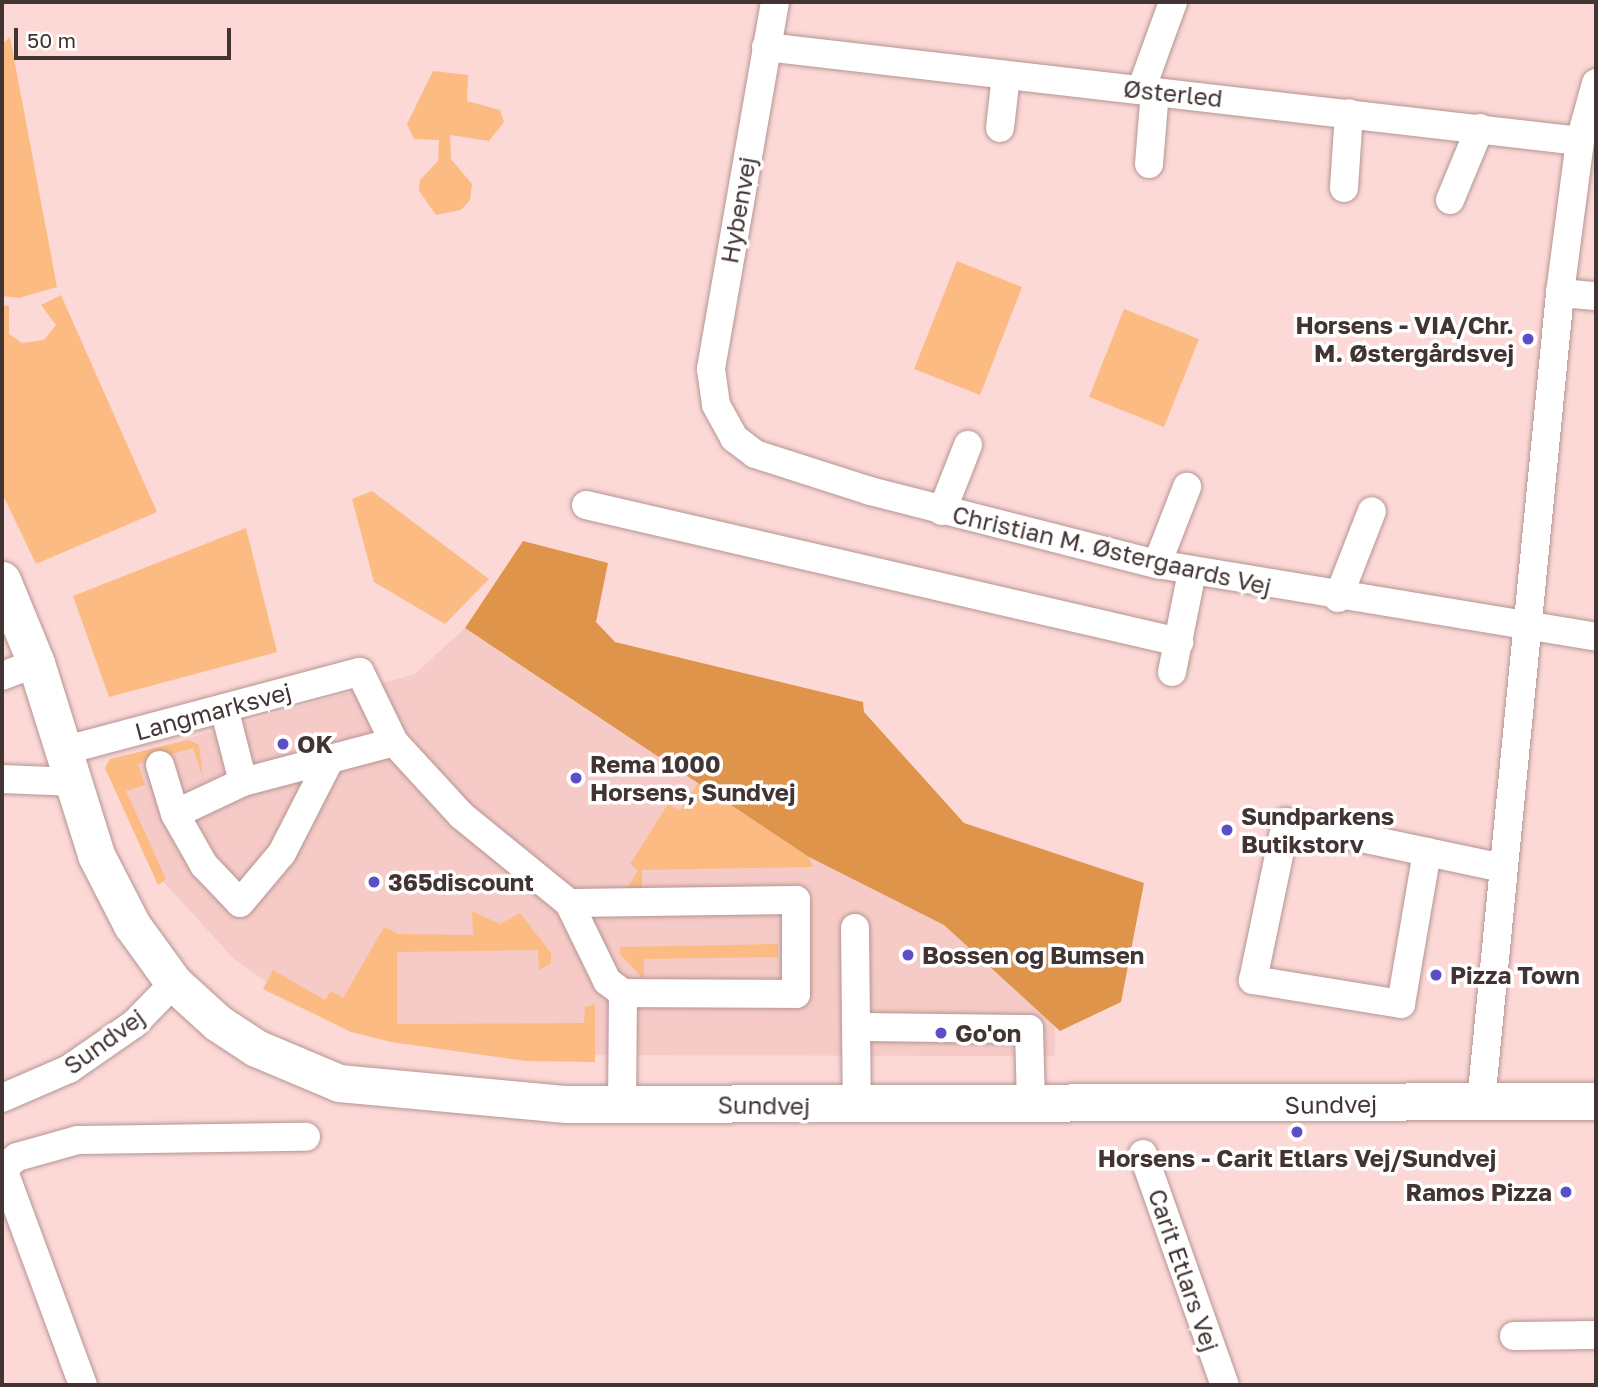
<!DOCTYPE html>
<meta charset="utf-8">
<style>
body{margin:0}
#map{position:relative;width:1598px;height:1387px;overflow:hidden;background:#fcd9d6;font-family:"Golos Text",sans-serif}
div>[style]{position:absolute}
.built>*{inset:0;background:#f6cbc7}
.green>*{inset:0;background:#fbbb82}
.forest>*{inset:0;background:#df944b}
.roads{filter:drop-shadow(0 0 2px #b59492) drop-shadow(0 0 2px #b59492)}
.minor>*{height:28px;margin:-14px;padding:0 14px;transform-origin:14px;border-radius:14px;background:#fff}
.major>*{height:37px;margin:-18.5px;padding:0 18.5px;transform-origin:18.5px;border-radius:18.5px;background:#fff}
.dots>*{width:19px;height:19px;translate:-50% -50%;box-sizing:border-box;border:4px solid #fff;border-radius:50%}
span{translate:-50% -50%;white-space:nowrap;text-align:center;line-height:1.15;-webkit-text-stroke:7px #fff;paint-order:stroke}
.street-label{font-size:24px;color:#423433}
.poi-label{font-size:24px;color:#423433;font-weight:700}
.right{translate:-100% -50%;text-align:right}
.left{translate:0 -50%;text-align:left}
.frame{position:absolute;inset:0;border:4px solid #423433;pointer-events:none}
.scale{position:absolute;left:14px;top:28px;width:217px;height:32px;box-sizing:border-box;border:4px solid #423433;border-top:0;padding-left:9px;font-size:21px;line-height:24px;white-space:nowrap;color:#423433;-webkit-text-stroke:5px #fff;paint-order:stroke}
</style>
<div id="map">
<div class="built">
<i style="clip-path:polygon(465px 628px,809px 857px,944px 925px,1055px 1024px,1055px 1056px,494px 1055px,274px 987px,234px 959px,159px 877px,115px 778px,125px 756px,415px 674px)"></i>
</div>
<div class="green">
<i style="clip-path:polygon(10px 37px,57px 287px,19px 298px,2px 296px,2px 44px)"></i>
<i style="clip-path:polygon(433px 71px,468px 75px,467px 101px,500px 110px,504px 122px,489px 141px,450px 135px,451px 159px,472px 184px,470px 200px,461px 210px,436px 215px,419px 191px,420px 180px,438px 161px,439px 140px,414px 139px,407px 124px)"></i>
<i style="clip-path:polygon(957px 261px,1022px 287px,980px 395px,914px 369px)"></i>
<i style="clip-path:polygon(61px 295px,157px 512px,36px 564px,2px 493px,2px 305px,9px 306px,9px 334px,22px 343px,44px 340px,56px 325px,41px 305px)"></i>
<i style="clip-path:polygon(1124px 309px,1199px 339px,1164px 427px,1089px 397px)"></i>
<i style="clip-path:polygon(372px 491px,489px 579px,445px 624px,374px 582px,352px 499px)"></i>
<i style="clip-path:polygon(246px 528px,277px 652px,109px 697px,73px 596px)"></i>
<i style="clip-path:polygon(189px 740px,199px 745px,203px 778px,193px 748px,138px 764px,145px 785px,126px 791px,166px 879px,158px 885px,105px 768px,110px 759px)"></i>
<i style="clip-path:polygon(698px 783px,809px 857px,813px 867px,642px 870px,642px 892px,626px 890px,638px 870px,630px 864px,668px 804px,680px 810px)"></i>
<i style="clip-path:polygon(472px 911px,500px 924px,520px 913px,551px 953px,551px 963px,539px 971px,538px 950px,397px 952px,397px 1024px,584px 1023px,585px 1007px,595px 1004px,595px 1062px,526px 1061px,391px 1042px,351px 1032px,263px 989px,273px 970px,325px 1000px,331px 991px,343px 998px,384px 927px,399px 934px,473px 935px)"></i>
<i style="clip-path:polygon(778px 944px,778px 957px,644px 959px,644px 980px,620px 954px,620px 947px)"></i>
</div>
<div class="forest">
<i style="clip-path:polygon(523px 541px,608px 563px,596px 622px,615px 642px,863px 702px,864px 712px,964px 823px,1144px 883px,1121px 1002px,1060px 1031px,944px 925px,809px 857px,465px 628px)"></i>
</div>
<div class="roads">
<div class="minor">
<i style="left:775px;top:2px;width:373px;rotate:99.9deg"></i>
<i style="left:711px;top:369px;width:36px;rotate:82deg"></i>
<i style="left:716px;top:405px;width:38px;rotate:61deg"></i>
<i style="left:734px;top:438px;width:26px;rotate:37deg"></i>
<i style="left:755px;top:454px;width:121px;rotate:17.8deg"></i>
<i style="left:870px;top:491px;width:296px;rotate:14.3deg"></i>
<i style="left:1157px;top:564px;width:445px;rotate:9.4deg"></i>
<i style="left:766px;top:47px;width:819px;rotate:6.59deg"></i>
<i style="left:1141px;top:90px;width:94px;rotate:-70deg"></i>
<i style="left:1000px;top:128px;width:53px;rotate:-83.5deg"></i>
<i style="left:1149px;top:164px;width:73px;rotate:-85.3deg"></i>
<i style="left:1344px;top:188px;width:75px;rotate:-86.2deg"></i>
<i style="left:1450px;top:200px;width:78px;rotate:-67.4deg"></i>
<i style="left:1560px;top:293px;width:36px;rotate:5deg"></i>
<i style="left:586px;top:505px;width:609px;rotate:13.01deg"></i>
<i style="left:942px;top:511px;width:71px;rotate:-68.5deg"></i>
<i style="left:1157px;top:564px;width:83px;rotate:-68.7deg"></i>
<i style="left:1338px;top:598px;width:93px;rotate:-68.7deg"></i>
<i style="left:1172px;top:672px;width:102px;rotate:-78.7deg"></i>
<i style="left:2px;top:676px;width:36px;rotate:-21deg"></i>
<i style="left:224px;top:708px;width:76px;rotate:75.6deg"></i>
<i style="left:66px;top:750px;width:304px;rotate:-14.9deg"></i>
<i style="left:360px;top:672px;width:78px;rotate:64.1deg"></i>
<i style="left:394px;top:742px;width:100px;rotate:47.4deg"></i>
<i style="left:462px;top:816px;width:138px;rotate:39.1deg"></i>
<i style="left:569px;top:903px;width:87px;rotate:64deg"></i>
<i style="left:607px;top:981px;width:20px;rotate:37deg"></i>
<i style="left:623px;top:993px;width:110px;rotate:90.5deg"></i>
<i style="left:160px;top:765px;width:51px;rotate:73deg"></i>
<i style="left:175px;top:814px;width:59px;rotate:60.4deg"></i>
<i style="left:204px;top:865px;width:52px;rotate:46.5deg"></i>
<i style="left:240px;top:903px;width:65px;rotate:-50deg"></i>
<i style="left:282px;top:853px;width:106px;rotate:-62.9deg"></i>
<i style="left:2px;top:779px;width:73px;rotate:2.4deg"></i>
<i style="left:175px;top:814px;width:75px;rotate:-25.2deg"></i>
<i style="left:243px;top:782px;width:156px;rotate:-14.8deg"></i>
<i style="left:1427px;top:852px;width:154px;rotate:99.7deg"></i>
<i style="left:1401px;top:1004px;width:150px;rotate:-170.8deg"></i>
<i style="left:1253px;top:980px;width:161px;rotate:-78.2deg"></i>
<i style="left:1286px;top:822px;width:222px;rotate:12deg"></i>
<i style="left:569px;top:903px;width:227px;rotate:-0.8deg"></i>
<i style="left:796px;top:900px;width:94px;rotate:90deg"></i>
<i style="left:796px;top:994px;width:173px;rotate:-179.7deg"></i>
<i style="left:855px;top:928px;width:178px;rotate:89.4deg"></i>
<i style="left:857px;top:1027px;width:172px;rotate:0.7deg"></i>
<i style="left:1029px;top:1029px;width:78px;rotate:88.5deg"></i>
<i style="left:2px;top:1098px;width:73px;rotate:-23.4deg"></i>
<i style="left:69px;top:1069px;width:79px;rotate:-34.7deg"></i>
<i style="left:134px;top:1024px;width:57px;rotate:-45.7deg"></i>
<i style="left:1481px;top:1102px;width:813px;rotate:-84.42deg"></i>
<i style="left:1560px;top:293px;width:153px;rotate:-82.5deg"></i>
<i style="left:1580px;top:141px;width:60px;rotate:-74.6deg"></i>
<i style="left:1143px;top:1154px;width:245px;rotate:70.5deg"></i>
<i style="left:1514px;top:1336px;width:82px;rotate:-0.7deg"></i>
<i style="left:83px;top:1385px;width:230px;rotate:-110.3deg"></i>
<i style="left:3px;top:1169px;width:18px;rotate:-41deg"></i>
<i style="left:17px;top:1157px;width:63px;rotate:-15.6deg"></i>
<i style="left:78px;top:1140px;width:228px;rotate:-0.8deg"></i>
</div>
<div class="major">
<i style="left:2px;top:580px;width:90px;rotate:67.7deg"></i>
<i style="left:36px;top:663px;width:201px;rotate:72.6deg"></i>
<i style="left:96px;top:855px;width:79px;rotate:62.8deg"></i>
<i style="left:132px;top:925px;width:72px;rotate:54.1deg"></i>
<i style="left:174px;top:983px;width:59px;rotate:42.3deg"></i>
<i style="left:218px;top:1023px;width:45px;rotate:33.3deg"></i>
<i style="left:256px;top:1048px;width:90px;rotate:22.9deg"></i>
<i style="left:339px;top:1083px;width:228px;rotate:5.3deg"></i>
<i style="left:566px;top:1104px;width:1030px;rotate:-0.17deg"></i>
</div>
</div>
<div class="dots">
<i style="left:1528px;top:339px;background:#5b4ec6"></i>
<i style="left:283px;top:744px;background:#5b4ec6"></i>
<i style="left:576px;top:778px;background:#5b4ec6"></i>
<i style="left:1227px;top:830px;background:#5b4ec6"></i>
<i style="left:374px;top:882px;background:#5b4ec6"></i>
<i style="left:908px;top:955px;background:#5b4ec6"></i>
<i style="left:1436px;top:975px;background:#5b4ec6"></i>
<i style="left:941px;top:1033px;background:#5b4ec6"></i>
<i style="left:1297px;top:1132px;background:#5b4ec6"></i>
<i style="left:1566px;top:1192px;background:#5b4ec6"></i>
</div>
<div class="street-label">
<span style="left:1173px;top:93px;rotate:6deg">Østerled</span>
<span style="left:738px;top:210px;rotate:-80deg">Hybenvej</span>
<span style="left:1112px;top:550px;rotate:13deg">Christian M. Østergaards Vej</span>
<span style="left:213px;top:711px;rotate:-15deg">Langmarksvej</span>
<span style="left:104px;top:1041px;rotate:-36deg">Sundvej</span>
<span style="left:1331px;top:1104px;rotate:-1deg">Sundvej</span>
<span style="left:764px;top:1105px;rotate:1deg">Sundvej</span>
<span style="left:1184px;top:1270px;rotate:71deg">Carit Etlars Vej</span>
</div>
<div class="poi-label">
<span class="right" style="left:1514px;top:339px">Horsens - VIA/Chr.<br>M. Østergårdsvej</span>
<span class="left" style="left:297px;top:744px">OK</span>
<span class="left" style="left:590px;top:778px">Rema 1000<br>Horsens, Sundvej</span>
<span class="left" style="left:1241px;top:830px">Sundparkens<br>Butikstorv</span>
<span class="left" style="left:388px;top:882px">365discount</span>
<span class="left" style="left:922px;top:955px">Bossen og Bumsen</span>
<span class="left" style="left:1450px;top:975px">Pizza Town</span>
<span class="left" style="left:955px;top:1033px">Go'on</span>
<span style="left:1297px;top:1158px">Horsens - Carit Etlars Vej/Sundvej</span>
<span class="right" style="left:1552px;top:1192px">Ramos Pizza</span>
</div>
<div class="frame"></div>
<div class="scale">50 m</div>
</div>
